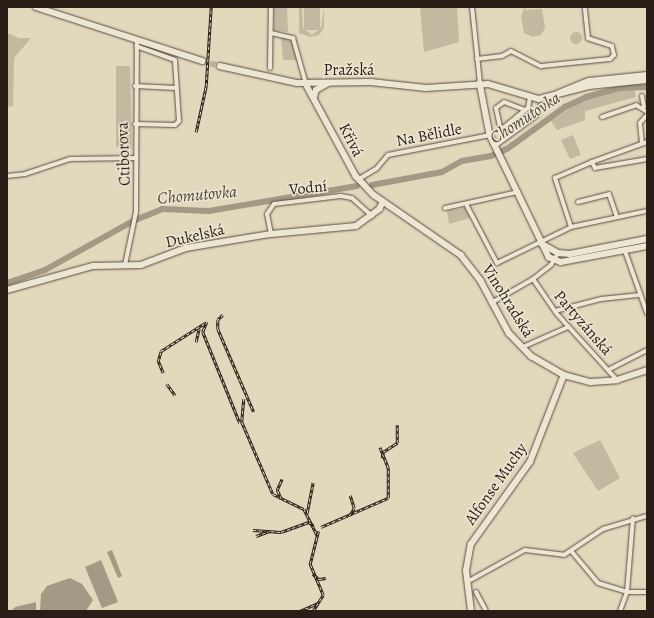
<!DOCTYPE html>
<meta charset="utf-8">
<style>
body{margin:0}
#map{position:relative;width:654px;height:618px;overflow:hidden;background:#e2d8bc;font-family:Alegreya,serif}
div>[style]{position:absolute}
.green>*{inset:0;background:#c3b8a0}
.round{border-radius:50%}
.water>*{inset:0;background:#a49984}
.river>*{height:6px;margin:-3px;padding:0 3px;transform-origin:3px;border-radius:3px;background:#a49984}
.secondary-tunnel>*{height:5.5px;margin-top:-2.75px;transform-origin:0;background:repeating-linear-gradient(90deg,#bdb39b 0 5.5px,transparent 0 8.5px)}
.roads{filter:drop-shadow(0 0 1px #594c40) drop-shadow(0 0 1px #594c40)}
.street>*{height:4px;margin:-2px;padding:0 2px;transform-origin:2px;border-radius:2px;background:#ece6d3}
.secondary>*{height:5.5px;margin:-2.75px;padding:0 2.75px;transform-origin:2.75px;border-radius:2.75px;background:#ece6d3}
.rail>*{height:2.5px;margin-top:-1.25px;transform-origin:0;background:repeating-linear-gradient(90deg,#ece6d3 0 3px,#2b1e17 0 6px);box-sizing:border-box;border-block:1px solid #2b1e17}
span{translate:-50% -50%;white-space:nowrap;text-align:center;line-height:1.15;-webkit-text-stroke:3px #ece6d3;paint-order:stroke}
.street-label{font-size:16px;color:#2b1e17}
.water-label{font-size:17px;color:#55493d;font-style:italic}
.frame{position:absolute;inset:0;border:8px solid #2b1e17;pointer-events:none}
</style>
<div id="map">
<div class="green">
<i style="clip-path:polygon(274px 7px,287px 7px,288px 32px,274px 31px)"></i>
<i style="clip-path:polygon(299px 7px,302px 7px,303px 28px,312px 35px,321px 28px,324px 7px,324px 28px,319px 35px,311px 37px,299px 33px)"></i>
<i style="clip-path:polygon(304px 7px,320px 7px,320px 30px,304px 30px)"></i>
<i style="clip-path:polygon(420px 7px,457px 7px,459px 42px,424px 52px)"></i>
<i style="clip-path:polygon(524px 7px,528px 7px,524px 10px,542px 9px,545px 28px,541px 35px,533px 37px,524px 33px,521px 17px)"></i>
<i class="round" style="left:570px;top:32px;width:12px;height:12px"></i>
<i style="clip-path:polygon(7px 33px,19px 38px,31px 38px,14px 58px,13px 106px,7px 107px)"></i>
<i style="clip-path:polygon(281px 36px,293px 42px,297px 60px,283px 60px)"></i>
<i style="clip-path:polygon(116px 66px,130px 66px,132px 149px,116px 147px)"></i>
<i style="clip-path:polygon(624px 88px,634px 88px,636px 97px,585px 111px,585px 120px,557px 130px,551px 121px,580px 101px)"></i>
<i style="clip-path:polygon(573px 135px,581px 155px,570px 159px,561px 140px)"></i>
<i style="clip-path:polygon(465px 208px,470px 218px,449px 224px,447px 211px)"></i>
<i style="clip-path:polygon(600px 440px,620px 478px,598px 491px,573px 453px)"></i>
</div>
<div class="water">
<i style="clip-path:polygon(112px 550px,122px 576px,118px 578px,107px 552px)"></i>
<i style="clip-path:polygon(101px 560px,118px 602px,102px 608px,85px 567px)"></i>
<i style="clip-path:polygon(70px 578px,82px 584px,93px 600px,86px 611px,40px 611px,41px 594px,47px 586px)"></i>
<i style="clip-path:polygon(36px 602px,36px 611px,11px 611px,15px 607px)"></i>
</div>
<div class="river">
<i style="left:372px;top:185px;width:71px;rotate:-10.5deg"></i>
<i style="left:442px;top:172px;width:23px;rotate:-29deg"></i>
<i style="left:462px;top:161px;width:29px;rotate:-10deg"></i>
<i style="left:491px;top:156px;width:17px;rotate:-24deg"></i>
<i style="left:507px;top:149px;width:72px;rotate:-35.9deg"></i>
<i style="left:565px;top:107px;width:23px;rotate:-25deg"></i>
<i style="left:586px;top:97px;width:35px;rotate:-15deg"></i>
<i style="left:620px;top:88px;width:27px;rotate:-2deg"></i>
<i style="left:7px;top:283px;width:40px;rotate:-18.9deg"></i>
<i style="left:45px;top:270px;width:101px;rotate:-29.1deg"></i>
<i style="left:133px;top:221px;width:31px;rotate:-22deg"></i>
<i style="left:162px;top:209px;width:47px;rotate:2.4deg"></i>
<i style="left:209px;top:211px;width:150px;rotate:-9.6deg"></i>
</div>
<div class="secondary-tunnel">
<i style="left:202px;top:61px;width:19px;rotate:16deg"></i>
</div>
<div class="roads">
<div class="street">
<i style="left:472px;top:7px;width:76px;rotate:84deg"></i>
<i style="left:271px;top:33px;width:23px;rotate:13deg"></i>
<i style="left:293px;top:38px;width:48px;rotate:74.2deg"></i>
<i style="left:477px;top:59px;width:25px;rotate:-7deg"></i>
<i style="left:502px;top:56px;width:10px;rotate:-29deg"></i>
<i style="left:511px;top:51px;width:34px;rotate:27deg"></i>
<i style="left:541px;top:66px;width:69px;rotate:-5.8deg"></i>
<i style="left:610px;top:59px;width:6px;rotate:-45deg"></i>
<i style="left:614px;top:55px;width:9px;rotate:-103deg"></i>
<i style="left:612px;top:46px;width:25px;rotate:-162deg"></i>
<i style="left:588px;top:38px;width:31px;rotate:-96deg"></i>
<i style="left:270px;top:68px;width:61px;rotate:-89.1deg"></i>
<i style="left:135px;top:86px;width:41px;rotate:2.8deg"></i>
<i style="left:642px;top:96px;width:11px;rotate:80deg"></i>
<i style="left:525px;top:110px;width:22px;rotate:-159deg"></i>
<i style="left:504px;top:102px;width:10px;rotate:143deg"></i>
<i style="left:496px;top:108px;width:19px;rotate:78deg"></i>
<i style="left:500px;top:127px;width:3px;rotate:18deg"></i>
<i style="left:503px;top:128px;width:28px;rotate:-39deg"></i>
<i style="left:525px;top:110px;width:4px;rotate:-34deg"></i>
<i style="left:528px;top:108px;width:11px;rotate:-80deg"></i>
<i style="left:602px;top:117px;width:36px;rotate:-19deg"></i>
<i style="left:636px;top:105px;width:13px;rotate:32deg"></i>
<i style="left:135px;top:124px;width:40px;rotate:1.4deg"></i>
<i style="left:175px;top:125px;width:6px;rotate:-45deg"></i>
<i style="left:179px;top:121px;width:61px;rotate:-93.8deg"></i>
<i style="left:175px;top:60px;width:41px;rotate:-160.3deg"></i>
<i style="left:647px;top:142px;width:59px;rotate:160deg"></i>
<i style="left:592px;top:162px;width:7px;rotate:63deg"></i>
<i style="left:595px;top:168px;width:53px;rotate:-9.8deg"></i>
<i style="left:642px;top:143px;width:20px;rotate:-96deg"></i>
<i style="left:640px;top:123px;width:11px;rotate:-49deg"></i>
<i style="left:495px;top:146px;width:52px;rotate:-36.4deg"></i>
<i style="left:537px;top:115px;width:11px;rotate:-68deg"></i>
<i style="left:7px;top:176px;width:18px;rotate:-6deg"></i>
<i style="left:25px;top:174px;width:47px;rotate:-18.4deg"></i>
<i style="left:70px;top:159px;width:65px;rotate:-0.9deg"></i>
<i style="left:359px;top:179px;width:21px;rotate:-31deg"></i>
<i style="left:377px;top:168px;width:17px;rotate:-50deg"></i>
<i style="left:388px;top:155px;width:104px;rotate:-11.1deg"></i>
<i style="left:578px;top:202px;width:32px;rotate:-14deg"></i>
<i style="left:609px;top:194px;width:24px;rotate:71deg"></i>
<i style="left:466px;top:204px;width:67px;rotate:62.3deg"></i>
<i style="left:497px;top:263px;width:82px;rotate:-25.9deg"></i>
<i style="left:571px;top:227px;width:78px;rotate:-11.9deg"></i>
<i style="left:445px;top:208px;width:75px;rotate:-12.4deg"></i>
<i style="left:571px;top:227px;width:52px;rotate:-108.1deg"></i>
<i style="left:555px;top:178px;width:40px;rotate:-23.4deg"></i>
<i style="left:271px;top:234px;width:20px;rotate:-101deg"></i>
<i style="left:267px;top:214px;width:12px;rotate:-55deg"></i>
<i style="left:274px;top:204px;width:67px;rotate:-6.8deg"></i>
<i style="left:341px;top:196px;width:11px;rotate:10deg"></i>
<i style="left:352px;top:198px;width:27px;rotate:42deg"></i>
<i style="left:625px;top:251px;width:66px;rotate:70.5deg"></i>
<i style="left:125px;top:265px;width:54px;rotate:-78.3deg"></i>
<i style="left:136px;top:212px;width:171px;rotate:-89.7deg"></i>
<i style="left:533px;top:279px;width:42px;rotate:55.6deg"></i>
<i style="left:557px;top:314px;width:89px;rotate:47.7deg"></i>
<i style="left:491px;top:303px;width:48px;rotate:-29.7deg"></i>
<i style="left:533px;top:279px;width:23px;rotate:-38deg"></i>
<i style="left:551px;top:265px;width:14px;rotate:-60deg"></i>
<i style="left:555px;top:311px;width:48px;rotate:-14.6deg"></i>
<i style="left:601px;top:299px;width:37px;rotate:-6deg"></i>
<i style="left:525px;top:346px;width:47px;rotate:-23.8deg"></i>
<i style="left:608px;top:370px;width:44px;rotate:-27.1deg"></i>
<i style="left:572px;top:552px;width:40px;rotate:50deg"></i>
<i style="left:598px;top:583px;width:30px;rotate:17deg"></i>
<i style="left:627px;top:592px;width:20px"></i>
<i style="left:467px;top:582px;width:66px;rotate:-28.9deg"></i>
<i style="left:525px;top:550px;width:39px;rotate:7deg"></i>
<i style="left:564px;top:555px;width:47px;rotate:-33.7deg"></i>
<i style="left:603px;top:529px;width:46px;rotate:-16.5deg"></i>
<i style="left:476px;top:592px;width:21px;rotate:62deg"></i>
<i style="left:620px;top:611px;width:20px;rotate:-70deg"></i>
<i style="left:627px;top:592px;width:74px;rotate:-85.4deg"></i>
</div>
<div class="secondary">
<i style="left:36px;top:7px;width:175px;rotate:18deg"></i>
<i style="left:220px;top:66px;width:79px;rotate:12.4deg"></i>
<i style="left:297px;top:83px;width:74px;rotate:-0.8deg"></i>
<i style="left:371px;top:82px;width:55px;rotate:6.2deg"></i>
<i style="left:426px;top:88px;width:62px;rotate:-3.7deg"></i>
<i style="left:488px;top:84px;width:53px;rotate:16.4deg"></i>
<i style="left:539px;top:99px;width:52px;rotate:-14.6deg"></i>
<i style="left:589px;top:86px;width:58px;rotate:-5.9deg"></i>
<i style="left:480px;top:83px;width:53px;rotate:79.1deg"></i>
<i style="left:490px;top:135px;width:136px;rotate:64.2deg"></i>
<i style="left:549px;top:257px;width:13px;rotate:23deg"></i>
<i style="left:561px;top:262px;width:87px;rotate:-10.5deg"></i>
<i style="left:306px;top:84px;width:105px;rotate:61.5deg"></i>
<i style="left:356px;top:176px;width:26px;rotate:47deg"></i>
<i style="left:374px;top:195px;width:106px;rotate:34.6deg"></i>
<i style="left:461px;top:255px;width:33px;rotate:52deg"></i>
<i style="left:481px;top:281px;width:59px;rotate:61.7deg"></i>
<i style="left:509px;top:333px;width:32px;rotate:46deg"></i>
<i style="left:531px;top:356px;width:38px;rotate:30deg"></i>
<i style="left:564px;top:375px;width:28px;rotate:15deg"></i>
<i style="left:591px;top:382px;width:26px;rotate:-4deg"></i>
<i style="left:617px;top:380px;width:32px;rotate:-18deg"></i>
<i style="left:559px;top:93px;width:32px;rotate:-22deg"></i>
<i style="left:589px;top:81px;width:58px;rotate:-5.9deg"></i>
<i style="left:314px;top:97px;width:7px;rotate:-74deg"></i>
<i style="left:316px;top:90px;width:13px;rotate:-29deg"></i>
<i style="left:542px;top:244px;width:18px;rotate:29deg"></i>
<i style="left:558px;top:253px;width:12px;rotate:5deg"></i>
<i style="left:570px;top:254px;width:78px;rotate:-11deg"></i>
<i style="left:7px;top:290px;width:89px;rotate:-15.6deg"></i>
<i style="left:93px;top:266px;width:48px;rotate:-1.2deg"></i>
<i style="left:141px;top:265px;width:48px;rotate:-20.7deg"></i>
<i style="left:186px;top:248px;width:86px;rotate:-9.4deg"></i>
<i style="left:271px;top:234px;width:85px;rotate:-5.4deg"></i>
<i style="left:356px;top:226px;width:29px;rotate:-36deg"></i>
<i style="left:379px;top:209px;width:8px;rotate:-60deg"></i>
<i style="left:471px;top:611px;width:40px;rotate:-97.1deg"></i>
<i style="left:466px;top:571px;width:27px;rotate:-80deg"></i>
<i style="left:471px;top:544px;width:101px;rotate:-54.3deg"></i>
<i style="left:530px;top:462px;width:93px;rotate:-68.7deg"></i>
</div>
</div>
<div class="rail">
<i style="left:196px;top:132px;width:47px;rotate:-77.7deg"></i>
<i style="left:206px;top:86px;width:79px;rotate:-86.4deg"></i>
<i style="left:223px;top:315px;width:7px;rotate:135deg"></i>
<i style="left:218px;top:320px;width:9px;rotate:90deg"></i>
<i style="left:218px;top:329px;width:90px;rotate:66.6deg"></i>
<i style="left:207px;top:322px;width:11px;rotate:112deg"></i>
<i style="left:203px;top:332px;width:98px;rotate:67.9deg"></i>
<i style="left:196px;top:342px;width:14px;rotate:-78deg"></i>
<i style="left:163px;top:373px;width:13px;rotate:-113deg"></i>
<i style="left:158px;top:361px;width:10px;rotate:-73deg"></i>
<i style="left:161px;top:351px;width:52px;rotate:-32.5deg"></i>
<i style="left:167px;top:384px;width:14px;rotate:54deg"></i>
<i style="left:244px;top:399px;width:23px;rotate:95deg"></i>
<i style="left:242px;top:422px;width:78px;rotate:66.7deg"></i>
<i style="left:273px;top:494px;width:34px;rotate:26deg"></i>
<i style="left:304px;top:509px;width:29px;rotate:63deg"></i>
<i style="left:382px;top:458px;width:6px;rotate:-81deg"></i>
<i style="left:383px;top:452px;width:17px;rotate:-33deg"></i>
<i style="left:397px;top:443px;width:18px;rotate:-90deg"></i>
<i style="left:281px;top:499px;width:10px;rotate:-114deg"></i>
<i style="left:277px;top:490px;width:12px;rotate:-66deg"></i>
<i style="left:307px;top:513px;width:31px;rotate:-79deg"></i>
<i style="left:350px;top:515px;width:8px;rotate:-60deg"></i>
<i style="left:354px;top:508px;width:13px;rotate:-108deg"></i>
<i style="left:321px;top:527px;width:73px;rotate:-23.4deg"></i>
<i style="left:388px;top:498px;width:30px;rotate:-90deg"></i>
<i style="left:388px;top:468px;width:22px;rotate:-112deg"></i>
<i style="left:253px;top:530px;width:28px;rotate:4deg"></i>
<i style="left:281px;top:532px;width:30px;rotate:-20deg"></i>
<i style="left:309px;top:522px;width:6px;rotate:39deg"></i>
<i style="left:256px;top:536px;width:15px;rotate:-20deg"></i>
<i style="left:313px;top:574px;width:8px;rotate:40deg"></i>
<i style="left:319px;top:579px;width:7px;rotate:-8deg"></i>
<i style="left:300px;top:611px;width:20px;rotate:-24deg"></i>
<i style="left:313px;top:611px;width:19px;rotate:-58deg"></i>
<i style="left:323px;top:595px;width:34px;rotate:-113deg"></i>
<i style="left:310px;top:564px;width:34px;rotate:-76deg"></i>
</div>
<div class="street-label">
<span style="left:349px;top:70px">Pražská</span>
<span style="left:429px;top:135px;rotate:-11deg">Na Bělidle</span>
<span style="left:351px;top:140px;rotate:63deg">Křivá</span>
<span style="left:124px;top:154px;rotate:-92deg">Ctiborova</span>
<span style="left:308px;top:188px;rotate:-6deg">Vodní</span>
<span style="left:195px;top:236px;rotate:-13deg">Dukelská</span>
<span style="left:508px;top:301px;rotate:58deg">Vinohradská</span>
<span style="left:583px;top:323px;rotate:49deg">Partyzánská</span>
<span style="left:496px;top:484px;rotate:-55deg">Alfonse Muchy</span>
</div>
<div class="water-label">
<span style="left:525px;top:118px;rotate:-33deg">Chomutovka</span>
<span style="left:197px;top:195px;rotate:-5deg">Chomutovka</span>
</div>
<div class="frame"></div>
</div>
